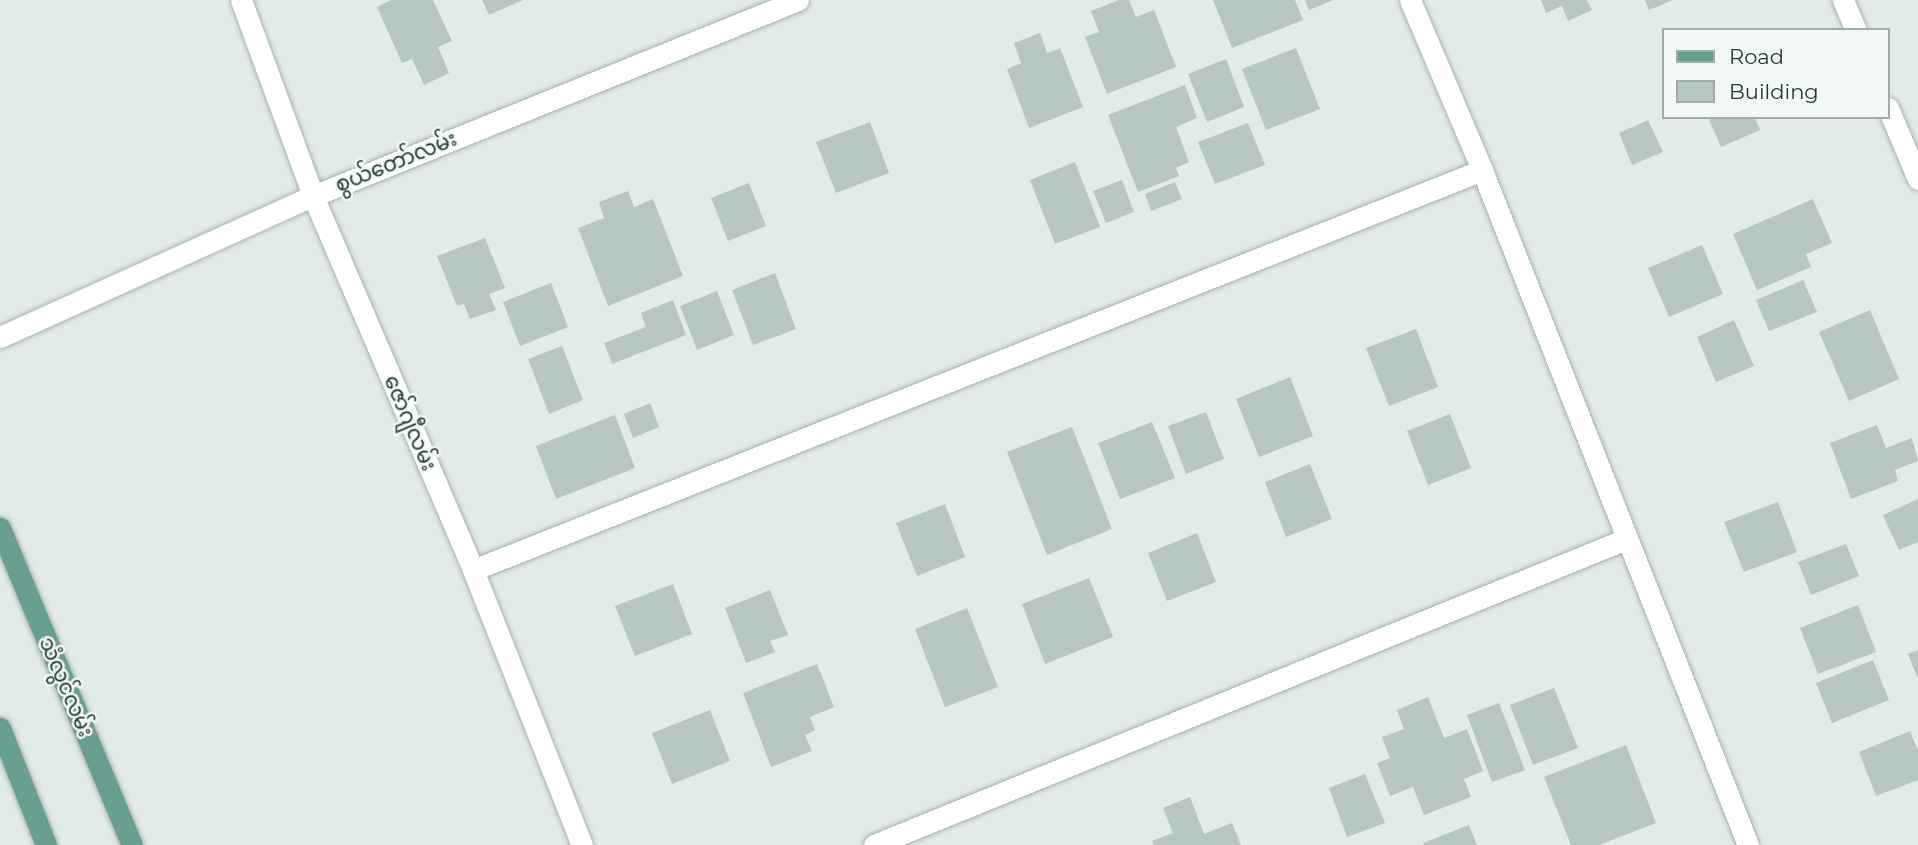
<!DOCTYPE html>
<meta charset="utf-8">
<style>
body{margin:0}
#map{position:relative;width:1918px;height:845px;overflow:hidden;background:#e2ebe7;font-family:Montserrat,"Noto Sans Myanmar",sans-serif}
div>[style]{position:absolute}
.building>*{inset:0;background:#b7c6c0}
.roads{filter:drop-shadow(0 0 2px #a5b3ae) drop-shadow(0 0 2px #a5b3ae)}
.minor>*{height:21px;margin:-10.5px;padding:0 10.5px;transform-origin:10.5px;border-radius:10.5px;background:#fff}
.tertiary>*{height:21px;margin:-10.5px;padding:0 10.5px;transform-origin:10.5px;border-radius:10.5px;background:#fff}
.primary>*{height:21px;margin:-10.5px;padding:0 10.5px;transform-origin:10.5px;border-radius:10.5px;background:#689f90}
span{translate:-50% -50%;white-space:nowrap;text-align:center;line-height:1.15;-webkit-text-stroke:5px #f2f8f5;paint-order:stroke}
.street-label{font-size:21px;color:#233b34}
.legend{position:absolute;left:1662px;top:28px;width:228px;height:91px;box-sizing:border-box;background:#f2f8f5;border:2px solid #9faca8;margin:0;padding:9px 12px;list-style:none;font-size:21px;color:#233b34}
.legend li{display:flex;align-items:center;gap:14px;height:35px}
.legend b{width:35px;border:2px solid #9faca8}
</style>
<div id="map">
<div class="building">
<i style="clip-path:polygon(391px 0,433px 0,452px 41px,438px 47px,449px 73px,424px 85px,412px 59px,402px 63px,377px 7px)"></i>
<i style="clip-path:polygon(482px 0,523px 0,489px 15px)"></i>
<i style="clip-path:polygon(1119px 0,1129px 0,1136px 17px,1154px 10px,1176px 67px,1107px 94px,1085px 37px,1099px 32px,1091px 11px)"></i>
<i style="clip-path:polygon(1213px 0,1295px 0,1303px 20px,1232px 48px)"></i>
<i style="clip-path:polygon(1305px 0,1333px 0,1309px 10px)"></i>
<i style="clip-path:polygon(1541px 0,1587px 0,1592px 10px,1568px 21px,1562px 6px,1546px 13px)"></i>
<i style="clip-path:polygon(1645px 0,1673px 0,1649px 10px)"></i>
<i style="clip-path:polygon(1040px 33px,1047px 53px,1060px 48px,1083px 107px,1029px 128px,1007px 69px,1021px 63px,1014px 43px)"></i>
<i style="clip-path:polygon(1296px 48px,1320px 109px,1266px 130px,1242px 69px)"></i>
<i style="clip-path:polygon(1226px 59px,1244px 107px,1207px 122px,1188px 74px)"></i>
<i style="clip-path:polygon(1185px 85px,1197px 118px,1176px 127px,1189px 162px,1176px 168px,1179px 176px,1138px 192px,1108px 115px)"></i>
<i style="clip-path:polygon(1708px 117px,1754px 117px,1760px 130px,1721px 147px)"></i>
<i style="clip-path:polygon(1648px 120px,1663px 152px,1632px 165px,1619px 133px)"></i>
<i style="clip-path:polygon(870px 122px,889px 173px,836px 193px,816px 142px)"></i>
<i style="clip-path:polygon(1248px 123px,1265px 165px,1215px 184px,1198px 142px)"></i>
<i style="clip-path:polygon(1075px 162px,1100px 227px,1055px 244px,1030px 180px)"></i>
<i style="clip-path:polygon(1122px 180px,1134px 212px,1106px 223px,1093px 191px)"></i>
<i style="clip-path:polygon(1175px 182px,1182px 199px,1151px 211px,1145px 194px)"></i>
<i style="clip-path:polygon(749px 183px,766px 226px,728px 241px,711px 198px)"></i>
<i style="clip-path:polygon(628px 191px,634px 207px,653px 199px,683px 276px,608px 306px,578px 228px,604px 218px,599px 202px)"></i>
<i style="clip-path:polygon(1813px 199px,1832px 243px,1806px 254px,1811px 267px,1757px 290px,1733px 234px)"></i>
<i style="clip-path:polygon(485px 238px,505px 288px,489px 294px,496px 310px,470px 319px,464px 304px,457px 306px,437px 256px)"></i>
<i style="clip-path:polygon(1702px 245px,1723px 294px,1669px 317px,1648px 268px)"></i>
<i style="clip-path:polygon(775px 273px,796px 329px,753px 345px,732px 290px)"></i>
<i style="clip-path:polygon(1803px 280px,1817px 312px,1769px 331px,1756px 300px)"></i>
<i style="clip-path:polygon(551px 283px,568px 327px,520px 346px,503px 302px)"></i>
<i style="clip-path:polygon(717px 291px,734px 335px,697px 350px,680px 306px)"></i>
<i style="clip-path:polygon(673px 300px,686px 335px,612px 364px,604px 343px,646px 327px,641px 313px)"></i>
<i style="clip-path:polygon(1870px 310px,1899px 379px,1849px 401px,1819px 332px)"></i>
<i style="clip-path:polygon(1734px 320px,1754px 366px,1716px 382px,1697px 337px)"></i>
<i style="clip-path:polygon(1416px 329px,1438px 387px,1389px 406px,1366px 348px)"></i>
<i style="clip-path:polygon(562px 346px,583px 400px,549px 414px,528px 359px)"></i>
<i style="clip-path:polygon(1290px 377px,1313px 436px,1259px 457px,1236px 399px)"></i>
<i style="clip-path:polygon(650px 403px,659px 427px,633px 438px,624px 414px)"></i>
<i style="clip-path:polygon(1206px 412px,1224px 459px,1186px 474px,1168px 426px)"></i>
<i style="clip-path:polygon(1450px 414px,1471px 468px,1428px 485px,1407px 431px)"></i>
<i style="clip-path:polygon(615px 415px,635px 468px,556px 499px,536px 446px)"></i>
<i style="clip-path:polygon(1152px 422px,1175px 478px,1120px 499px,1098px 443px)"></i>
<i style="clip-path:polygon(1877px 425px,1886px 448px,1912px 438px,1918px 461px,1895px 470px,1898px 481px,1851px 499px,1830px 443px)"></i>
<i style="clip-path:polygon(1072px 427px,1112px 529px,1047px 555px,1007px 452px)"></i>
<i style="clip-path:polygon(1310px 464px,1332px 519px,1286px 537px,1265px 482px)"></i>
<i style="clip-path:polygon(1918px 499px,1918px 542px,1899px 550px,1883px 515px)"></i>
<i style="clip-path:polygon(1778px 502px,1797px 552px,1744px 572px,1724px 522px)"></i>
<i style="clip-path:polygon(945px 504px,965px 557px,917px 576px,896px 523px)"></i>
<i style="clip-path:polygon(1197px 533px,1216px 582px,1167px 601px,1148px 553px)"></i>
<i style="clip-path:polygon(1846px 544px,1859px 576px,1811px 595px,1798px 562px)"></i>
<i style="clip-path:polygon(1089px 578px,1113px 637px,1045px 664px,1022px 604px)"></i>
<i style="clip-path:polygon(673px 584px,692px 634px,635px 656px,615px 606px)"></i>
<i style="clip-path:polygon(770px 590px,788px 635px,770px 641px,775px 652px,746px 663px,725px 608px)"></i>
<i style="clip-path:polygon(1858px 605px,1876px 652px,1818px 674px,1800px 628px)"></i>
<i style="clip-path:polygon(967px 608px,998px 687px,945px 707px,915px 629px)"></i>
<i style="clip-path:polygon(1918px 650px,1918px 679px,1908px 654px)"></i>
<i style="clip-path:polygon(1873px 660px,1889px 700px,1832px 723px,1816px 683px)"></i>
<i style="clip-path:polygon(817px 664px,834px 707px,810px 717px,815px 730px,805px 735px,812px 751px,771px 767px,743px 693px)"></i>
<i style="clip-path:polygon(1554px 688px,1578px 748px,1533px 765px,1510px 705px)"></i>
<i style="clip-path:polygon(1428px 697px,1444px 738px,1467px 729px,1483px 771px,1464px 779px,1471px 797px,1424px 815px,1413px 787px,1390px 796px,1377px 763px,1390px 758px,1382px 737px,1404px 729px,1397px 710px)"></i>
<i style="clip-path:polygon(1499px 703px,1525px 770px,1492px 782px,1467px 715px)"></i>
<i style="clip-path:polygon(710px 710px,730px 761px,672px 784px,652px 733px)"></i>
<i style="clip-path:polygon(1910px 731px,1918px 751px,1918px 780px,1876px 796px,1859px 752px)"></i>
<i style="clip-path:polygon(1626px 745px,1656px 823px,1599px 845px,1571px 845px,1544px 777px)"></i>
<i style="clip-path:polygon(1365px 774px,1385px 823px,1347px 837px,1329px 788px)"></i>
<i style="clip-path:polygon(1190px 797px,1204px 834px,1232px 823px,1241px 845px,1154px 845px,1152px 841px,1173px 833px,1163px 808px)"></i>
<i style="clip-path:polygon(1469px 825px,1477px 845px,1424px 845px,1423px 843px)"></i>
</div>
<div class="roads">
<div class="minor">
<i style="left:1410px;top:0;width:185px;rotate:67deg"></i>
<i style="left:1482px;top:170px;width:726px;rotate:68.49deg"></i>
<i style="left:473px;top:570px;width:1085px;rotate:-21.62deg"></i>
<i style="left:874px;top:845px;width:812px;rotate:-22.14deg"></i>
</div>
<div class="tertiary">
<i style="left:241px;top:0;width:209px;rotate:69.8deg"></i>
<i style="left:313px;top:196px;width:407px;rotate:66.8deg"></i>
<i style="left:473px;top:570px;width:296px;rotate:68.4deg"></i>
<i style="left:1843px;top:0;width:33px;rotate:67deg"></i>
<i style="left:1888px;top:108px;width:77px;rotate:67.1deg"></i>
<i style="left:0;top:337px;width:343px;rotate:-24.3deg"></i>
<i style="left:313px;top:196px;width:523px;rotate:-22deg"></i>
</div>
<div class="primary">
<i style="left:0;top:528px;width:343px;rotate:67.4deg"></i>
<i style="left:0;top:728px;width:126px;rotate:68.5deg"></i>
</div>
</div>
<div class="street-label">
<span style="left:396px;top:162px;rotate:-22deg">စွယ်တော်လမ်း</span>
<span style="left:410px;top:423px;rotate:67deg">ဇော်ဂျီလမ်း</span>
<span style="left:66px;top:687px;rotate:67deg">သံလွင်လမ်း</span>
</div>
<ul class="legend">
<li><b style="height:9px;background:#689f90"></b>Road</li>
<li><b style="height:19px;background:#b7c6c0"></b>Building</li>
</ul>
</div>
